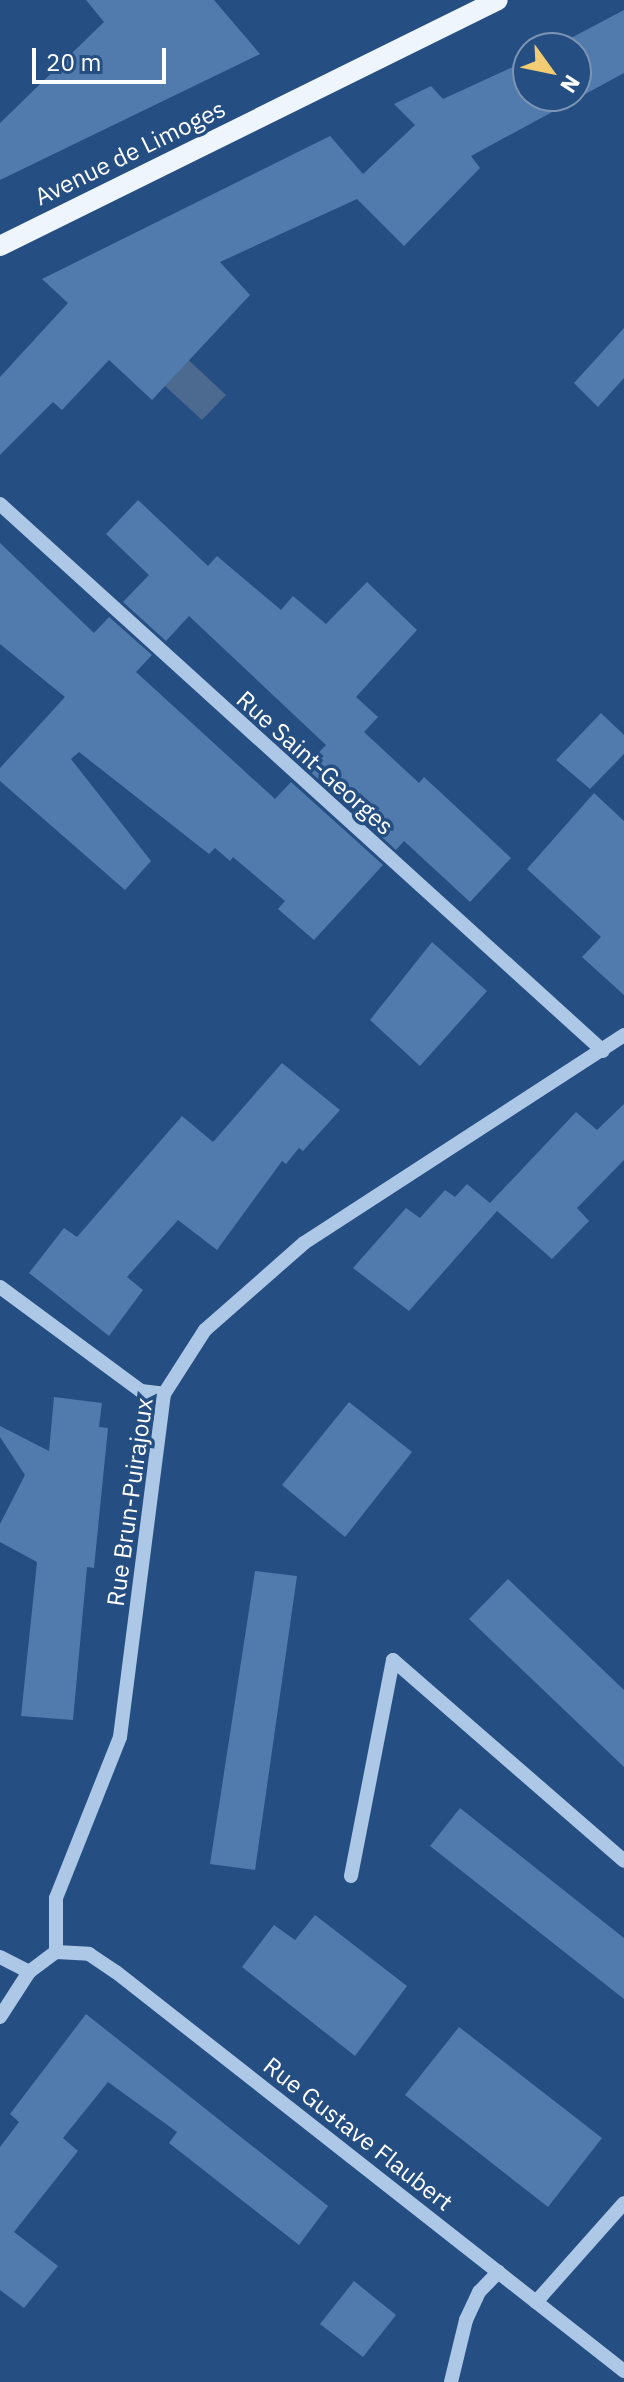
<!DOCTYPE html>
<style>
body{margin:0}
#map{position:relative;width:624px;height:2382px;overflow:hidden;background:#254e82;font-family:"IBM Plex Sans",sans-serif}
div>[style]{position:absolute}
.water>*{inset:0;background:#4c698f}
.building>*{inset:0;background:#517bac}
.minor>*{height:14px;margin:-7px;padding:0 7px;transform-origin:7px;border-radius:7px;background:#adc8e7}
.major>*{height:20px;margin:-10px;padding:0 10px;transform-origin:10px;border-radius:10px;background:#eff5fd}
span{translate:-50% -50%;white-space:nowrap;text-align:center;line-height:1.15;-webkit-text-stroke:7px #254e82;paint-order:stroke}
.street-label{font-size:24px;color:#fff}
.north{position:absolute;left:512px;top:32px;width:80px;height:80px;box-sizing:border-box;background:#254e82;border:2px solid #7c95b4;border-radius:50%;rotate:123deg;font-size:22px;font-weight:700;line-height:32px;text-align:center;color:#fff}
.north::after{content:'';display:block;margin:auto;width:28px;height:36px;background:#f1cc72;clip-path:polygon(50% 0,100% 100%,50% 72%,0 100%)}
.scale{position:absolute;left:32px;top:48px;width:134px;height:36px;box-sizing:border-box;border:4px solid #fff;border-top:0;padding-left:10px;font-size:24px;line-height:28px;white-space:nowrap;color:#fff;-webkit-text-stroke:6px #254e82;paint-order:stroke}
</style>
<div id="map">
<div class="water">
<i style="clip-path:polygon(165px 338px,226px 395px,202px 420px,141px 364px)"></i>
</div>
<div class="building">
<i style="clip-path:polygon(86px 0,214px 0,260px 54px,0 180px,0 123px,104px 22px)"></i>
<i style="clip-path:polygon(624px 10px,624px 73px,471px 156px,480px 168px,404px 246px,357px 199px,220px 262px,250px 295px,152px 400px,109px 360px,62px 410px,53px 402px,0 455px,0 377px,68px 303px,42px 279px,330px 136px,363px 174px,415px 125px,394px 104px,431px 86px,443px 99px,528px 60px,528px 96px,576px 96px,576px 48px,552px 48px)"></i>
<i style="clip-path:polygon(624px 328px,624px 378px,598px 407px,574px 383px)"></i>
<i style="clip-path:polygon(138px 500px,208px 566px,217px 556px,281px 610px,293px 596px,326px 624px,367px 582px,417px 630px,356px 697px,378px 717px,364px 732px,419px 783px,424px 777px,511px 858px,470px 902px,404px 841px,396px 850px,305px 767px,326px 745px,189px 616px,166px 641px,123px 602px,149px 575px,106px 534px)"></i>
<i style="clip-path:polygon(0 543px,94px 633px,109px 617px,152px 655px,136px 672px,275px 799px,291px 782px,383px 865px,314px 940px,278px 909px,285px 901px,233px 857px,230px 861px,215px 848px,209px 854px,79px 752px,71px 759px,151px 861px,125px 890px,0 781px,0 768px,65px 697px,0 644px)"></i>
<i style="clip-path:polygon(601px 713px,624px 735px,624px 754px,590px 789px,556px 760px)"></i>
<i style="clip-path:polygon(594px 793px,624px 821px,624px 995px,582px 957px,601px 937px,527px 869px)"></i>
<i style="clip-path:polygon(432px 942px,487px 991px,420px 1066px,370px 1020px)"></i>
<i style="clip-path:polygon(282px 1063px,340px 1110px,303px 1151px,299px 1148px,286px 1164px,282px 1161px,217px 1250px,178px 1220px,127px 1277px,143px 1290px,109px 1336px,29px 1273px,64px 1228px,77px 1237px,182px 1116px,213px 1142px)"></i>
<i style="clip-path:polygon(624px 1104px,624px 1160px,577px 1208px,589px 1221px,552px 1259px,497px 1211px,409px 1311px,353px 1268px,406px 1208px,420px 1218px,445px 1190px,455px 1197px,467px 1184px,490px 1203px,576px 1112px,597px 1130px)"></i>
<i style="clip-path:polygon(54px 1397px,102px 1403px,99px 1427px,108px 1428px,94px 1568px,87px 1567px,73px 1720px,21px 1716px,37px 1562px,0 1542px,0 1524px,25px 1475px,0 1437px,0 1426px,49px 1451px)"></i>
<i style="clip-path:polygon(349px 1402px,412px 1452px,345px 1537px,282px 1485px)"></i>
<i style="clip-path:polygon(255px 1571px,297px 1576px,255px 1870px,210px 1864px)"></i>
<i style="clip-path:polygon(508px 1579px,624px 1690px,624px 1767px,469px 1619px)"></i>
<i style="clip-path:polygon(460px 1808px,624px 1938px,624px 1999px,430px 1846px)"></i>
<i style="clip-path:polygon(315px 1915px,407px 1986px,355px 2056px,242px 1967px,274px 1925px,295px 1940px)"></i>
<i style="clip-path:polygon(86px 2014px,328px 2206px,299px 2245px,169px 2143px,177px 2132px,108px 2082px,63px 2138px,78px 2151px,14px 2232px,58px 2266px,24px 2308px,0 2290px,0 2147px,19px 2122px,10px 2114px)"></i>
<i style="clip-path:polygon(459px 2027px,602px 2138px,548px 2207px,405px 2095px)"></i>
<i style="clip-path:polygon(354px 2281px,396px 2315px,363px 2357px,320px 2324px)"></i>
</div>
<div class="minor">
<i style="left:0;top:504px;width:814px;rotate:42.21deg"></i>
<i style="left:0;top:1287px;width:175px;rotate:36.4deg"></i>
<i style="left:141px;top:1391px;width:23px;rotate:7deg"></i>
<i style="left:351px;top:1876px;width:220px;rotate:-79deg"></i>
<i style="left:393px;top:1660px;width:306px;rotate:41deg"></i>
<i style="left:56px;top:1952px;width:54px;rotate:-90deg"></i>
<i style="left:56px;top:1898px;width:173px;rotate:-68.3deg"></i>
<i style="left:120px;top:1737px;width:346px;rotate:-82.7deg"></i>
<i style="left:164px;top:1394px;width:76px;rotate:-57.4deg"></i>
<i style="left:205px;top:1330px;width:132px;rotate:-41.3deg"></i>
<i style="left:304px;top:1243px;width:382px;rotate:-33deg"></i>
<i style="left:56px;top:1952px;width:33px;rotate:3deg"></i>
<i style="left:89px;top:1954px;width:32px;rotate:34deg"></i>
<i style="left:116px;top:1972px;width:646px;rotate:38.15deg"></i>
<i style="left:0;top:1957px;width:33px;rotate:27deg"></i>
<i style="left:0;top:2017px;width:54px;rotate:-57.2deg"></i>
<i style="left:29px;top:1972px;width:34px;rotate:-37deg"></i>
<i style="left:536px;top:2302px;width:132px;rotate:-48.4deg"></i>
<i style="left:451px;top:2382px;width:64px;rotate:-76.4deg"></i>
<i style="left:466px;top:2320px;width:31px;rotate:-65deg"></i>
<i style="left:479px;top:2292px;width:28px;rotate:-46deg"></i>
</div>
<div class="major">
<i style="left:0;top:246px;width:555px;rotate:-26.29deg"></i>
</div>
<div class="street-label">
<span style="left:130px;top:153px;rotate:-26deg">Avenue de Limoges</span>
<span style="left:315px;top:763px;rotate:42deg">Rue Saint-Georges</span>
<span style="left:130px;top:1502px;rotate:-82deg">Rue Brun-Puirajoux</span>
<span style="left:358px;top:2134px;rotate:38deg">Rue Gustave Flaubert</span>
</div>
<div class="north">N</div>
<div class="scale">20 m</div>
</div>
